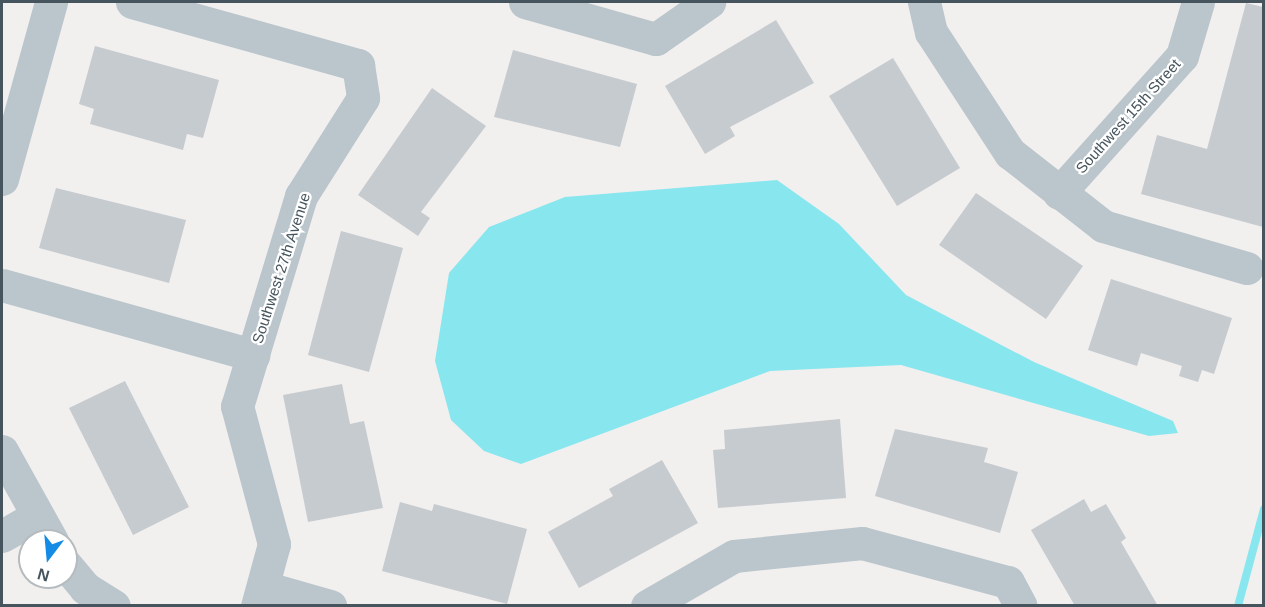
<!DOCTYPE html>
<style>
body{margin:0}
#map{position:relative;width:1265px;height:607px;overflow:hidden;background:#f2efef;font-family:Arial,sans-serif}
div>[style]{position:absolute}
.water>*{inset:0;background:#88e7ee}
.stream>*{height:8px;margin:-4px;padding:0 4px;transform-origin:4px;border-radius:4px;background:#88e7ee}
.building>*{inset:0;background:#c6cbcf}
.minor>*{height:33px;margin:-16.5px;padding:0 16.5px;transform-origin:16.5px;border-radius:16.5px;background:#bac6cc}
span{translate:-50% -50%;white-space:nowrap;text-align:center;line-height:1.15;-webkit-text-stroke:4.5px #fff;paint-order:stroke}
.street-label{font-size:15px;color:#46555d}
.frame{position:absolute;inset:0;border:3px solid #46555d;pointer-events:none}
.north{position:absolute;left:18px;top:529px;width:60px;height:60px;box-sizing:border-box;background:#fff;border:2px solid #b5bbbe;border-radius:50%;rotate:196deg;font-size:16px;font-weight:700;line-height:24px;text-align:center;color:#46555d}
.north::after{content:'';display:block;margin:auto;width:21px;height:27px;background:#148ce6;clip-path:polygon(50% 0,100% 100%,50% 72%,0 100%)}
</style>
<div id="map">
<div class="water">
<i style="clip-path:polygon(777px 180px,839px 224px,906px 295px,1034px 362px,1173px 421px,1178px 433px,1149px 436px,901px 365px,770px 371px,521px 464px,484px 451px,451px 420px,435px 361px,449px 273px,489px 227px,565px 197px)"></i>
</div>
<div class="stream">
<i style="left:1238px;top:606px;width:100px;rotate:-75deg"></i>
</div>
<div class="building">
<i style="clip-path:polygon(1246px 3px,1263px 7px,1263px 227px,1141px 194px,1157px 135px,1207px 149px)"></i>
<i style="clip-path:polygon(776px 20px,814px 83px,730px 127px,735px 136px,705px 154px,665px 86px)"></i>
<i style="clip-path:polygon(95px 46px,219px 80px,203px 138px,187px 134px,183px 150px,90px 124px,94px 109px,79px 104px)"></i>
<i style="clip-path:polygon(513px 50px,637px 84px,620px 147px,494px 117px)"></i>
<i style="clip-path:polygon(893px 58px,960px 168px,897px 206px,829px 96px)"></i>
<i style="clip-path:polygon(432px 88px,486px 126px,421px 212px,430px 218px,418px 236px,358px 195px)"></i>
<i style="clip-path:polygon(56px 188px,186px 220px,169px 283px,39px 248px)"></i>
<i style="clip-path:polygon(976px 193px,1083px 266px,1046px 319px,939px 245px)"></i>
<i style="clip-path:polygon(341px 231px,403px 248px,369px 372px,308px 355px)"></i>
<i style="clip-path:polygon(1111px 279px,1232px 318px,1214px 374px,1202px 370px,1198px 382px,1179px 376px,1182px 366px,1141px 353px,1137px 366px,1088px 350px)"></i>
<i style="clip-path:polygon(125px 381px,189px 507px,133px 535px,69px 408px)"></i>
<i style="clip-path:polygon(342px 384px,350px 424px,364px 421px,383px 508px,308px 522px,283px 395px)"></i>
<i style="clip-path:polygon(840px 419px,846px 498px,718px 508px,713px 450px,725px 449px,724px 430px)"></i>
<i style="clip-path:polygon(895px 429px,988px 448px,984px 462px,1018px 472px,1000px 533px,875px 496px)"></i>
<i style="clip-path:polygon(662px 460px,698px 523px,579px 588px,548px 532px,613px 496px,609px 489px)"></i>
<i style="clip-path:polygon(1084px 499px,1091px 512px,1106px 504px,1126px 538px,1121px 542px,1158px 606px,1075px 606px,1031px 530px)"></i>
<i style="clip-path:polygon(400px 502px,432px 511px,434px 504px,527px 529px,507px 604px,382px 571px)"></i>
</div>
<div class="minor">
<i style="left:132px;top:2px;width:235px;rotate:15.6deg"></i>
<i style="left:358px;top:65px;width:33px;rotate:81deg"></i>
<i style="left:363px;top:98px;width:116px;rotate:122.3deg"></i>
<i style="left:301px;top:196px;width:220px;rotate:106.9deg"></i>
<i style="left:237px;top:406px;width:143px;rotate:75deg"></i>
<i style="left:274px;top:544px;width:64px;rotate:105.3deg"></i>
<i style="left:525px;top:2px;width:136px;rotate:15.8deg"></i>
<i style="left:656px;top:39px;width:65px;rotate:-34.9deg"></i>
<i style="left:924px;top:2px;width:31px;rotate:77deg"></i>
<i style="left:931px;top:32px;width:145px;rotate:56.9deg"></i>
<i style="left:1010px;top:153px;width:118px;rotate:38.1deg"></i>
<i style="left:1103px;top:226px;width:150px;rotate:16.3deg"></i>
<i style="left:2px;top:179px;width:184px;rotate:-74.5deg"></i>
<i style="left:1059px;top:193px;width:184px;rotate:-48.1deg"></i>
<i style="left:1182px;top:56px;width:56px;rotate:-73.5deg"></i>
<i style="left:2px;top:285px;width:261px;rotate:15.6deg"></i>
<i style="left:2px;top:451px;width:103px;rotate:60.9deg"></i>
<i style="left:2px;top:536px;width:40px;rotate:-29.7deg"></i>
<i style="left:66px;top:565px;width:30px;rotate:50deg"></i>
<i style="left:85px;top:588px;width:34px;rotate:32deg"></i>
<i style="left:263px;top:587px;width:70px;rotate:15.8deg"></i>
<i style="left:647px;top:606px;width:100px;rotate:-29.9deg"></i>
<i style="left:734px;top:556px;width:129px;rotate:-5.8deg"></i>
<i style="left:862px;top:543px;width:151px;rotate:15deg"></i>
<i style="left:1008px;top:582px;width:27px;rotate:62deg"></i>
</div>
<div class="street-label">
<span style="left:1128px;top:116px;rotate:-48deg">Southwest 15th Street</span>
<span style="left:281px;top:268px;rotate:-72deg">Southwest 27th Avenue</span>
</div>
<div class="frame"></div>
<div class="north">N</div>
</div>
